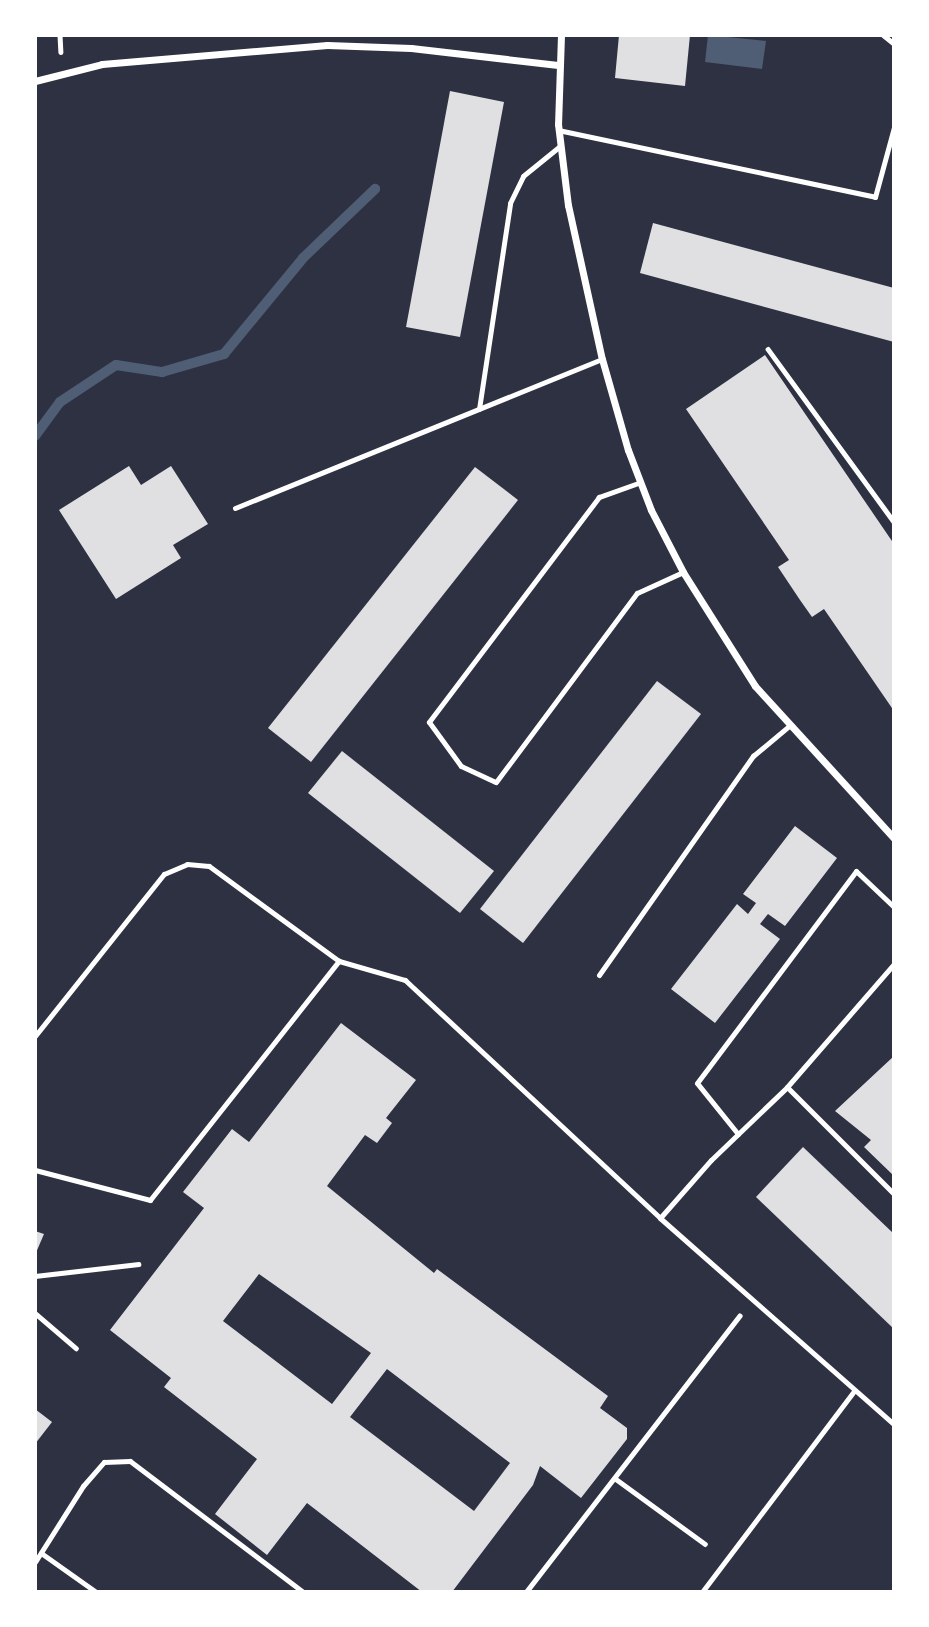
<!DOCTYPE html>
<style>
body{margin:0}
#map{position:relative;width:929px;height:1627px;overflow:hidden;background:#2d3142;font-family:"Playfair Display",serif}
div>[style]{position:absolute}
.water>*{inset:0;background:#4f5d75}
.stream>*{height:10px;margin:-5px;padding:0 5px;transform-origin:5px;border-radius:5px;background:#4f5d75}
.building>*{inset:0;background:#e0e0e3}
.path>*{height:4.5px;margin:-2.25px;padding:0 2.25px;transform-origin:2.25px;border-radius:2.25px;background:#fff}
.service>*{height:5px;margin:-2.5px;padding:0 2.5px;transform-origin:2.5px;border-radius:2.5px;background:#fff}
.minor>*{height:7px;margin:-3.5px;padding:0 3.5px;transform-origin:3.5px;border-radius:3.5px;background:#fff}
span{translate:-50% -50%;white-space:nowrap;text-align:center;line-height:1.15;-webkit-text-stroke:7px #fff;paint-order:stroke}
.frame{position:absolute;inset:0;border:37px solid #fff;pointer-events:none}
</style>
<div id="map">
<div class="water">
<i style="clip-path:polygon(708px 35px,766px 41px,762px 69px,705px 62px)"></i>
</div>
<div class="stream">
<i style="left:35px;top:436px;width:42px;rotate:-53.7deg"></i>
<i style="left:60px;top:402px;width:67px;rotate:-33.5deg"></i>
<i style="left:116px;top:365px;width:47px;rotate:8.7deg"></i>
<i style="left:162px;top:372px;width:65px;rotate:-16.2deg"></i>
<i style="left:224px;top:354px;width:124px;rotate:-50.5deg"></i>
<i style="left:303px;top:258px;width:100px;rotate:-43.8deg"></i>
</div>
<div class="building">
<i style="clip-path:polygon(619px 35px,690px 35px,685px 86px,615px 78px)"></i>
<i style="clip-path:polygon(450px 91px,504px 102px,460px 337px,406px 327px)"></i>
<i style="clip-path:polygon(653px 223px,894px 288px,894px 342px,640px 273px)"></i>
<i style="clip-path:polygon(765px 355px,894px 544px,894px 711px,824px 609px,812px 617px,800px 600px,778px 567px,789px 560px,686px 409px)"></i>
<i style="clip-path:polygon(129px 466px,141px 485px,171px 466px,208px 524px,173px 545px,181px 558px,116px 599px,59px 510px)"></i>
<i style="clip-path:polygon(475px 467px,518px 500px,311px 762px,268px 728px)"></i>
<i style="clip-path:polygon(657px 681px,701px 714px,523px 943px,480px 909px)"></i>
<i style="clip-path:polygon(342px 751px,494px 871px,460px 913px,308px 793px)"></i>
<i style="clip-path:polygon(795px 826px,837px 858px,785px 926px,768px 914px,760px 924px,780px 939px,715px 1023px,671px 989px,737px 904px,748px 914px,756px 903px,743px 894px)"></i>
<i style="clip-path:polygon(evenodd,341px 1023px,416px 1080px,386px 1118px,392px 1123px,377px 1143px,365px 1135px,327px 1186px,434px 1273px,437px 1269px,608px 1396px,600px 1408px,627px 1428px,627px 1439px,581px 1498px,540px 1466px,533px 1485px,452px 1592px,422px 1592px,307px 1503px,267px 1555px,215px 1514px,257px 1459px,164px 1387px,171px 1378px,110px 1330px,204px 1208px,183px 1192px,232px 1129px,249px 1142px,341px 1023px,259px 1274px,371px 1353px,332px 1404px,223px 1321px,259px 1274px,341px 1023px,387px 1369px,510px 1463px,474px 1511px,350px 1417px,387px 1369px)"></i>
<i style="clip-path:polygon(894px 1056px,894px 1176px,864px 1147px,871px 1140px,835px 1111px)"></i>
<i style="clip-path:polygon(803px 1147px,894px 1234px,894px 1329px,756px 1197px)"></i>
<i style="clip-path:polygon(35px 1231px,44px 1234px,35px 1255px)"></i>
<i style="clip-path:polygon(35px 1409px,52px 1422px,35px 1444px)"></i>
</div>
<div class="path">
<i style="left:60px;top:35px;width:17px;rotate:87deg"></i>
<i style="left:768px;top:349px;width:214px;rotate:53.9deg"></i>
<i style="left:35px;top:1276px;width:104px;rotate:-6.6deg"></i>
<i style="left:35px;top:1313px;width:54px;rotate:40.5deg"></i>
<i style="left:616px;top:1479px;width:110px;rotate:36.1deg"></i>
<i style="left:526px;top:1592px;width:349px;rotate:-52.3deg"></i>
</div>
<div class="service">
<i style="left:883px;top:35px;width:14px;rotate:39deg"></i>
<i style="left:558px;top:130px;width:324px;rotate:11.9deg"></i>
<i style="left:875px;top:197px;width:73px;rotate:-74.8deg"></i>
<i style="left:479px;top:409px;width:208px;rotate:-81.4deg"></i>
<i style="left:510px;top:203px;width:30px;rotate:-64deg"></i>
<i style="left:523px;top:176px;width:48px;rotate:-39deg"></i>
<i style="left:641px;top:482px;width:45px;rotate:160.3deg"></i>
<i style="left:599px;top:497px;width:282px;rotate:127.1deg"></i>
<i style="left:429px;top:722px;width:54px;rotate:54deg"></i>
<i style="left:461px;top:766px;width:38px;rotate:25deg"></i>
<i style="left:496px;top:782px;width:236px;rotate:-53.3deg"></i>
<i style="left:637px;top:593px;width:51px;rotate:-24.5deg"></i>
<i style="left:235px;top:508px;width:396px;rotate:-22.1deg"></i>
<i style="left:599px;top:975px;width:268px;rotate:-54.9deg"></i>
<i style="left:753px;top:756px;width:47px;rotate:-39.8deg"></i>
<i style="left:35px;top:1036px;width:207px;rotate:-51.5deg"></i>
<i style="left:164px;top:874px;width:25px;rotate:-23deg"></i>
<i style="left:187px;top:864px;width:22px;rotate:5deg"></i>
<i style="left:209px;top:866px;width:161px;rotate:36.2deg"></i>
<i style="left:339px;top:961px;width:69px;rotate:16.1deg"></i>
<i style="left:405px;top:980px;width:349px;rotate:43deg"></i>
<i style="left:660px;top:1218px;width:312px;rotate:41.4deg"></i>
<i style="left:787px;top:1087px;width:151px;rotate:45deg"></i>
<i style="left:738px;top:1134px;width:65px;rotate:-128.8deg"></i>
<i style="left:697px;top:1083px;width:265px;rotate:-53.1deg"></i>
<i style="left:856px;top:871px;width:52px;rotate:43.5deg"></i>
<i style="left:35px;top:1170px;width:119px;rotate:14.6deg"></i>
<i style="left:150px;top:1200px;width:305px;rotate:-51.7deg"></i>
<i style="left:660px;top:1218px;width:77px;rotate:-48.7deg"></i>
<i style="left:711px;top:1160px;width:105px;rotate:-43.8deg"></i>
<i style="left:787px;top:1087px;width:163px;rotate:-49deg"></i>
<i style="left:41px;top:1553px;width:67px;rotate:35.3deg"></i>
<i style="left:35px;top:1562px;width:90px;rotate:-57.7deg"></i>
<i style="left:83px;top:1486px;width:32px;rotate:-49deg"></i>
<i style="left:104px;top:1462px;width:26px;rotate:-2deg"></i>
<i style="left:130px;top:1461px;width:217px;rotate:37.1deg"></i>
<i style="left:702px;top:1592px;width:252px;rotate:-52.9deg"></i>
</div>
<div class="minor">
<i style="left:561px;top:35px;width:89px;rotate:91.9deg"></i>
<i style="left:558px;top:124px;width:82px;rotate:83deg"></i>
<i style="left:568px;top:205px;width:158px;rotate:77.6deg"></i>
<i style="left:602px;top:359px;width:95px;rotate:74.1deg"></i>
<i style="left:628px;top:450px;width:64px;rotate:69deg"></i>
<i style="left:651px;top:510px;width:70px;rotate:62.7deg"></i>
<i style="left:683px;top:572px;width:135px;rotate:57.7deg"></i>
<i style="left:755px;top:686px;width:206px;rotate:47.6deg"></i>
<i style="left:35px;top:81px;width:69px;rotate:-14.2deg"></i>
<i style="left:102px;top:64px;width:226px;rotate:-4.8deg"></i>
<i style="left:327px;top:45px;width:84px;rotate:2deg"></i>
<i style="left:411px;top:48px;width:148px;rotate:6.6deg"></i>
</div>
<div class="frame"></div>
</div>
